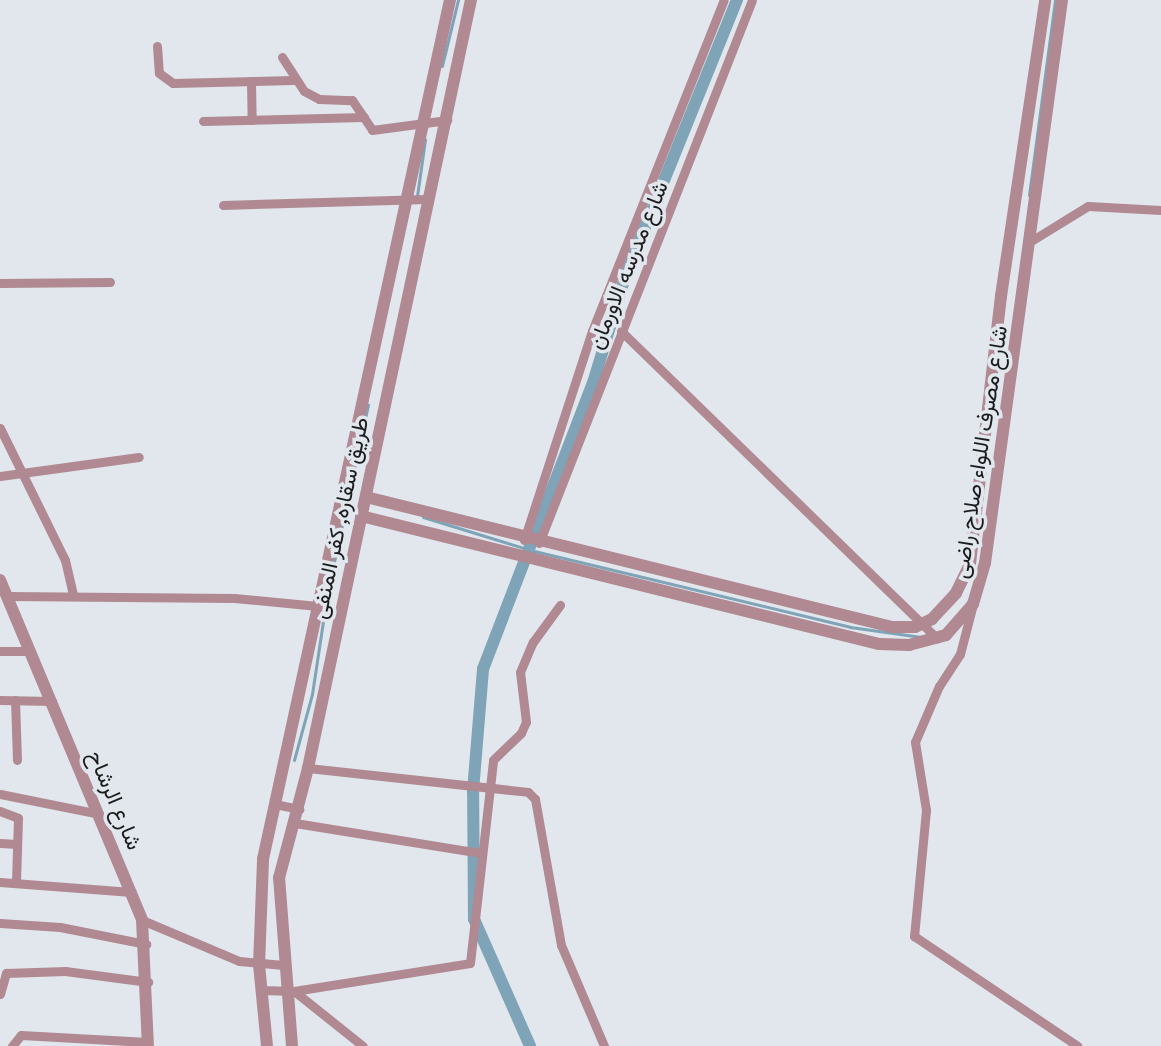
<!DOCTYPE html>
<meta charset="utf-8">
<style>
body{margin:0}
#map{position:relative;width:1161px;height:1046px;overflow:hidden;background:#e1e7ed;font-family:"Roboto Serif",Vazirmatn,serif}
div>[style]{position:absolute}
.stream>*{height:3px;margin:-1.5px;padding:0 1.5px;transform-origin:1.5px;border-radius:1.5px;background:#7fa3b7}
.canal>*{height:12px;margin:-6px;padding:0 6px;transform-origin:6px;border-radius:6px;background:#7fa3b7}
.minor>*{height:9px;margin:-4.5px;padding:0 4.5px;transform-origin:4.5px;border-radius:4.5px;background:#b08992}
.tertiary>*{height:12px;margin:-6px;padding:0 6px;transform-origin:6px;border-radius:6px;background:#b08992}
span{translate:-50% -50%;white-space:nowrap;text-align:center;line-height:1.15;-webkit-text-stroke:7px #e1e7ed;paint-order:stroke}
.street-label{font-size:22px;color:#1a1c1e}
</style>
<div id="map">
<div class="stream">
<i style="left:442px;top:66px;width:68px;rotate:-76.4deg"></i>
<i style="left:1029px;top:195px;width:197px;rotate:-82.4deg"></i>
<i style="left:417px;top:196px;width:57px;rotate:-81.9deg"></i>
<i style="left:423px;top:517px;width:112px;rotate:17.1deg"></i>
<i style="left:530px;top:550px;width:329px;rotate:13.5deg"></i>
<i style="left:850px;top:627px;width:72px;rotate:8deg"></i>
<i style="left:334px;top:562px;width:161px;rotate:-77.8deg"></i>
<i style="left:294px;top:760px;width:68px;rotate:-74.7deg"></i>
<i style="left:312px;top:694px;width:114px;rotate:-81.4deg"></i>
</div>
<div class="canal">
<i style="left:530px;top:1046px;width:139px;rotate:-113.8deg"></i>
<i style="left:474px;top:919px;width:128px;rotate:-90.4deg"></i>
<i style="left:473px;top:791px;width:122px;rotate:-85.3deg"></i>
<i style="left:483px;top:669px;width:306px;rotate:-69deg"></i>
<i style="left:593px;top:383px;width:111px;rotate:-73.2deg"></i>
<i style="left:625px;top:277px;width:299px;rotate:-68deg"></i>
</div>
<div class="minor">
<i style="left:157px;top:46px;width:27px;rotate:86deg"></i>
<i style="left:159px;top:73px;width:17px;rotate:36deg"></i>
<i style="left:173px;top:83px;width:120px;rotate:-1.4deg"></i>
<i style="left:282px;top:57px;width:40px;rotate:57.1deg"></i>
<i style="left:304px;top:91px;width:17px;rotate:28deg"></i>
<i style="left:319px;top:99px;width:33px;rotate:2deg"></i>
<i style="left:352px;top:100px;width:36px;rotate:56deg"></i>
<i style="left:372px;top:130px;width:76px;rotate:-7.6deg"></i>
<i style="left:251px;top:81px;width:39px;rotate:89deg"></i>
<i style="left:203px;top:121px;width:161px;rotate:-1.4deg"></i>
<i style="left:223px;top:205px;width:204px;rotate:-1.7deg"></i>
<i style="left:1031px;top:241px;width:67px;rotate:-31.6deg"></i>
<i style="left:1088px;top:206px;width:73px;rotate:3.1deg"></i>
<i style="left:0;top:283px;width:110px;rotate:-0.5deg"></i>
<i style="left:621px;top:331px;width:441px;rotate:44.2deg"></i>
<i style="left:0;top:428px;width:147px;rotate:63.8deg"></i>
<i style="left:65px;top:560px;width:36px;rotate:77deg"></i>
<i style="left:0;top:476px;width:140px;rotate:-7.8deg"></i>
<i style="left:524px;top:540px;width:220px;rotate:-72deg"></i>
<i style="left:592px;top:331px;width:356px;rotate:-68.3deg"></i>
<i style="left:539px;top:543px;width:583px;rotate:-68.58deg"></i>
<i style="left:7px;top:596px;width:227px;rotate:0.5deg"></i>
<i style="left:234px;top:598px;width:84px;rotate:5.4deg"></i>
<i style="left:973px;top:604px;width:52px;rotate:104.6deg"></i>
<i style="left:960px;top:654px;width:38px;rotate:123deg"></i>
<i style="left:939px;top:686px;width:61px;rotate:113.2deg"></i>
<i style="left:915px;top:742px;width:69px;rotate:80.8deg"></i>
<i style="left:926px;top:810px;width:127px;rotate:95.4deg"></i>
<i style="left:914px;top:936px;width:197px;rotate:33.9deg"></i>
<i style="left:0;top:651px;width:30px"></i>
<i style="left:0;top:700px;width:52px;rotate:1.1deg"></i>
<i style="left:15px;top:700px;width:60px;rotate:88.1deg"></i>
<i style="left:308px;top:768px;width:221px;rotate:6.2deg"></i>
<i style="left:528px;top:792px;width:10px;rotate:45deg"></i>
<i style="left:535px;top:799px;width:148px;rotate:79.9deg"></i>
<i style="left:561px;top:945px;width:110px;rotate:66.9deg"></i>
<i style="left:0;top:794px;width:101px;rotate:11.4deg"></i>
<i style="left:275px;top:804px;width:25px;rotate:12deg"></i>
<i style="left:0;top:811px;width:19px;rotate:21deg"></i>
<i style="left:18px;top:818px;width:64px;rotate:91.8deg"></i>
<i style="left:295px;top:823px;width:187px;rotate:9.2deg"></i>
<i style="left:0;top:843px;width:17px;rotate:3deg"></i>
<i style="left:0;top:882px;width:132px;rotate:4.3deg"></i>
<i style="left:142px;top:920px;width:105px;rotate:22.9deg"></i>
<i style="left:239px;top:961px;width:44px;rotate:5.2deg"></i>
<i style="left:0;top:923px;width:60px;rotate:3.8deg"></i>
<i style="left:60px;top:927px;width:88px;rotate:11.2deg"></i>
<i style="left:262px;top:990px;width:32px;rotate:2deg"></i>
<i style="left:294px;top:991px;width:178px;rotate:-9deg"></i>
<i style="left:470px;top:963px;width:204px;rotate:-83.5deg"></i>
<i style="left:493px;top:760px;width:39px;rotate:-44deg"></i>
<i style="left:521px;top:733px;width:12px;rotate:-66deg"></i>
<i style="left:526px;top:722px;width:50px;rotate:-96.8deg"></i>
<i style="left:520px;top:672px;width:33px;rotate:-67deg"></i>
<i style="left:533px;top:642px;width:46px;rotate:-53.9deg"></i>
<i style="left:294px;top:991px;width:88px;rotate:38.6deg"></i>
<i style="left:0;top:994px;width:22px;rotate:-74deg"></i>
<i style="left:6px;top:973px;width:59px;rotate:-1.9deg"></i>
<i style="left:65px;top:971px;width:84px;rotate:7.5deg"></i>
<i style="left:12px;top:1046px;width:14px;rotate:-51deg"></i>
<i style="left:21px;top:1035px;width:127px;rotate:3.2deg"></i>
</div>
<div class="tertiary">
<i style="left:366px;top:497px;width:542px;rotate:13.88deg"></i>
<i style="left:892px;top:627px;width:23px"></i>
<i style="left:915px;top:627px;width:19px;rotate:-25deg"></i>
<i style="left:932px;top:619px;width:35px;rotate:-47deg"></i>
<i style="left:956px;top:593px;width:32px;rotate:-64deg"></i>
<i style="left:970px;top:564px;width:270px;rotate:-83.4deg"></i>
<i style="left:1001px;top:296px;width:299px;rotate:-81.5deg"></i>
<i style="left:361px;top:516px;width:534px;rotate:13.88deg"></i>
<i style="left:879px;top:644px;width:30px;rotate:2deg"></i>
<i style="left:909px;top:645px;width:38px;rotate:-15deg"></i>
<i style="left:946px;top:635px;width:41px;rotate:-48.9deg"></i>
<i style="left:973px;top:604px;width:43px;rotate:-73.7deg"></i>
<i style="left:985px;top:563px;width:568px;rotate:-82.21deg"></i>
<i style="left:0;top:580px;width:368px;rotate:67.3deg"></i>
<i style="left:142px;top:920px;width:126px;rotate:87.3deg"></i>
<i style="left:267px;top:1046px;width:81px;rotate:-95.6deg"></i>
<i style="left:259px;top:965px;width:106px;rotate:-87.8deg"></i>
<i style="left:263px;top:859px;width:879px;rotate:-77.72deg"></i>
<i style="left:292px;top:1046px;width:169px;rotate:-94.4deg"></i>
<i style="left:279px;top:878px;width:114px;rotate:-75.2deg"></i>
<i style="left:308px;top:768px;width:785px;rotate:-78.02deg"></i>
</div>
<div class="street-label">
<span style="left:628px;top:265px;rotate:-68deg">شارع مدرسه الاورمان</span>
<span style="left:980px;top:452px;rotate:-81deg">شارع مصرف اللواء صلاح راضى</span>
<span style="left:340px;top:518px;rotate:-78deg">طريق سقاره, كفر المنفى</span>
<span style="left:115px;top:800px;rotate:67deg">شارع الرشاح</span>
</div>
</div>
